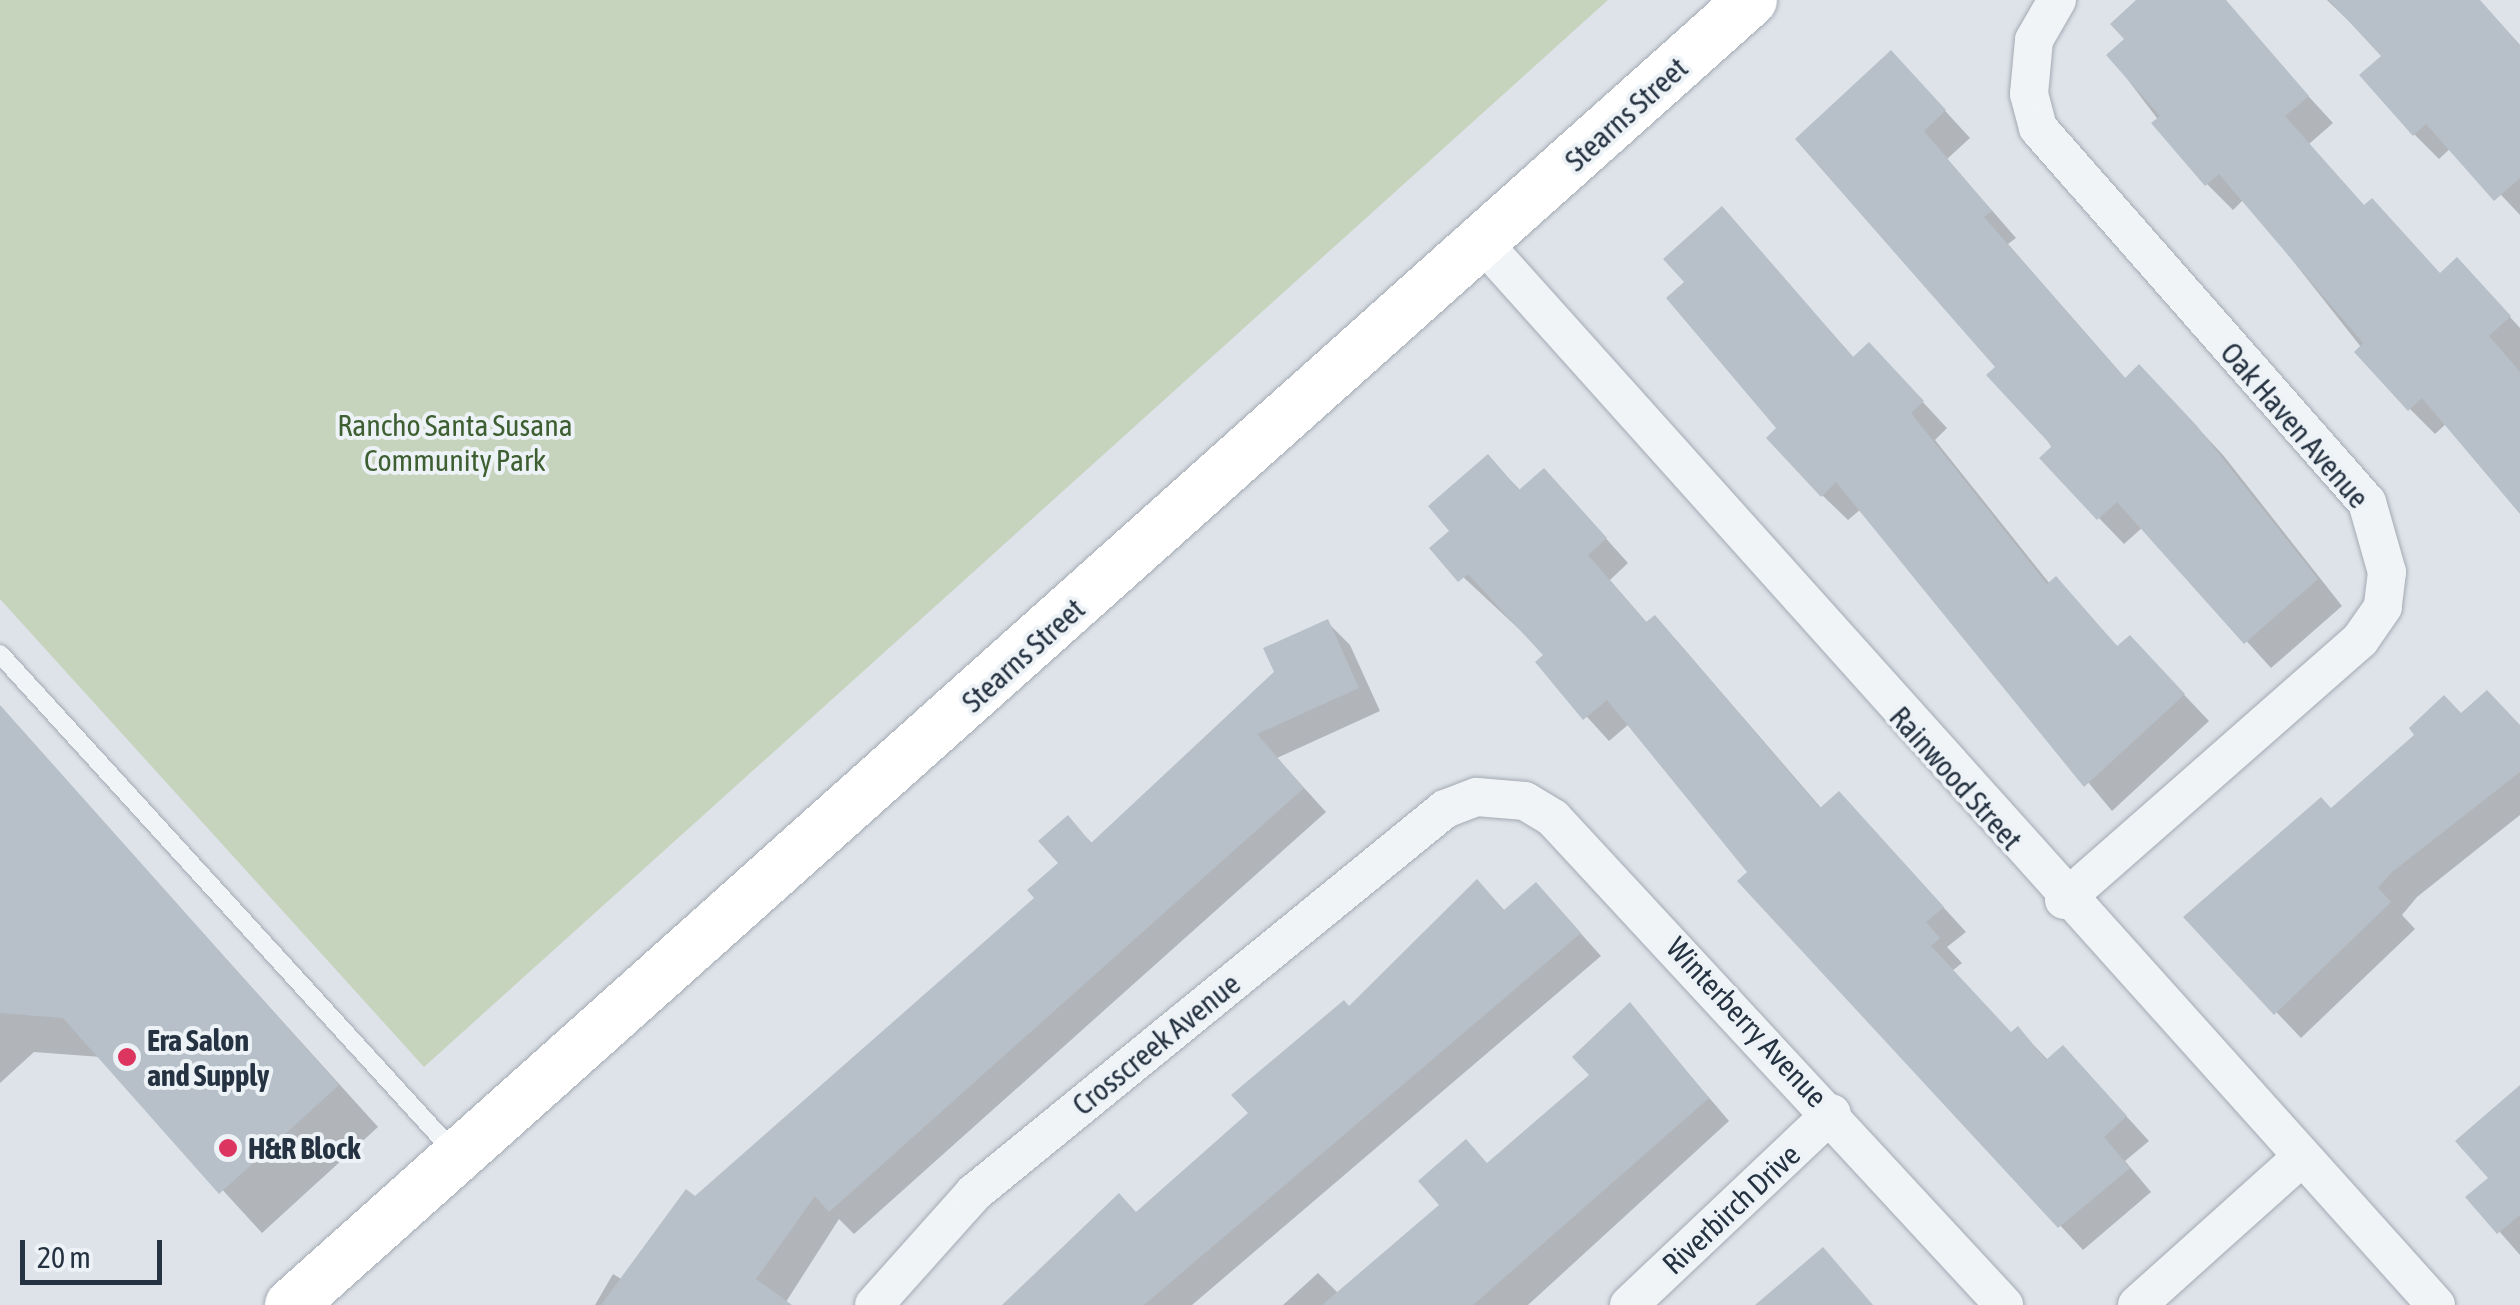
<!DOCTYPE html>
<style>
body{margin:0}
#map{position:relative;width:2520px;height:1305px;overflow:hidden;background:#dee3e9;font-family:"Asap Condensed",sans-serif}
div>[style]{position:absolute}
.green>*{inset:0;background:#c6d4be}
.shadow>*{inset:0;background:#0003}
.building>*{inset:0;background:#b7c0c9}
.roads{filter:drop-shadow(0 0 2px #a3aab3) drop-shadow(0 0 2px #a3aab3)}
.lane>*{height:18px;margin:-9px;padding:0 9px;transform-origin:9px;border-radius:9px;background:#f1f4f7}
.street>*{height:38px;margin:-19px;padding:0 19px;transform-origin:19px;border-radius:19px;background:#f1f4f7}
.secondary>*{height:52px;margin:-26px;padding:0 26px;transform-origin:26px;border-radius:26px;background:#fff}
.dots>*{width:28px;height:28px;translate:-50% -50%;box-sizing:border-box;border:5px solid #edf2f6;border-radius:50%}
span{translate:-50% -50%;white-space:nowrap;text-align:center;line-height:1.15;-webkit-text-stroke:8px #edf2f6;paint-order:stroke}
.street-label{font-size:30px;color:#253241}
.park-label{font-size:30px;color:#3e5f31}
.poi-label{font-size:30px;color:#253241;font-weight:700}
.left{translate:0 -50%;text-align:left}
.scale{position:absolute;left:20px;top:1240px;width:142px;height:45px;box-sizing:border-box;border:5px solid #253241;border-top:0;padding-left:12px;font-size:30px;line-height:35px;white-space:nowrap;color:#253241;-webkit-text-stroke:8px #edf2f6;paint-order:stroke}
</style>
<div id="map">
<div class="green">
<i style="clip-path:polygon(0 0,1608px 0,424px 1067px,0 599px)"></i>
</div>
<div class="shadow">
<i style="clip-path:polygon(2139px 0,2220px 0,2333px 123px,2309px 144px,2365px 207px,2441px 275px,2482px 286px,2520px 328px,2520px 508px,2447px 423px,2435px 434px,2410px 409px,2244px 199px,2233px 210px,2207px 184px,2109px 55px,2127px 39px)"></i>
<i style="clip-path:polygon(2327px 0,2479px 0,2520px 45px,2520px 215px,2454px 145px,2439px 159px,2413px 133px,2385px 56px)"></i>
<i style="clip-path:polygon(1916px 79px,1970px 138px,1947px 159px,2016px 238px,2008px 244px,2126px 379px,2165px 393px,2223px 455px,2342px 606px,2271px 668px,2143px 527px,2124px 544px,2099px 518px,1998px 367px,1798px 139px)"></i>
<i style="clip-path:polygon(1722px 210px,1855px 359px,1894px 371px,1947px 428px,1935px 440px,2050px 584px,2056px 579px,2119px 648px,2155px 664px,2209px 721px,2112px 811px,1861px 509px,1848px 520px,1822px 495px,1688px 282px)"></i>
<i style="clip-path:polygon(1488px 457px,1521px 491px,1567px 495px,1628px 563px,1610px 580px,1648px 624px,1655px 618px,1678px 642px,1822px 809px,1862px 818px,1966px 932px,1947px 947px,1962px 963px,1952px 971px,2012px 1035px,2018px 1029px,2049px 1061px,2086px 1072px,2149px 1141px,2125px 1161px,2151px 1192px,2083px 1250px,1741px 881px,1751px 873px,1629px 724px,1609px 741px,1538px 663px,1547px 655px,1432px 548px,1452px 531px)"></i>
<i style="clip-path:polygon(1327px 622px,1350px 645px,1380px 711px,1277px 758px,1326px 812px,854px 1234px,839px 1219px,784px 1305px,595px 1305px,613px 1274px,623px 1280px,695px 1199px,1038px 899px,1061px 864px,1068px 819px,1093px 844px)"></i>
<i style="clip-path:polygon(2461px 716px,2520px 727px,2520px 815px,2417px 897px,2402px 915px,2415px 929px,2301px 1038px,2186px 917px)"></i>
<i style="clip-path:polygon(12px 722px,378px 1127px,262px 1233px,101px 1057px,34px 1052px,0 1083px,0 733px)"></i>
<i style="clip-path:polygon(1477px 882px,1506px 912px,1558px 908px,1601px 956px,1192px 1305px,1010px 1305px,1137px 1214px,1252px 1113px)"></i>
<i style="clip-path:polygon(1630px 1005px,1729px 1121px,1528px 1305px,1283px 1305px,1318px 1273px,1339px 1294px,1593px 1076px)"></i>
<i style="clip-path:polygon(2520px 1116px,2520px 1255px,2469px 1197px,2491px 1178px)"></i>
</div>
<div class="building">
<i style="clip-path:polygon(2136px 0,2226px 0,2309px 96px,2285px 116px,2364px 205px,2372px 198px,2440px 273px,2457px 257px,2511px 316px,2489px 336px,2520px 372px,2520px 514px,2422px 398px,2408px 411px,2354px 352px,2363px 343px,2219px 174px,2205px 186px,2151px 123px,2160px 116px,2106px 55px,2124px 39px,2110px 24px)"></i>
<i style="clip-path:polygon(2329px 0,2480px 0,2520px 45px,2520px 178px,2494px 201px,2426px 124px,2413px 136px,2359px 75px,2381px 56px)"></i>
<i style="clip-path:polygon(1891px 50px,1946px 110px,1924px 131px,1992px 211px,1984px 217px,2125px 378px,2139px 364px,2197px 426px,2318px 579px,2244px 644px,2117px 502px,2097px 520px,2039px 458px,2052px 446px,1986px 375px,1995px 367px,1795px 139px)"></i>
<i style="clip-path:polygon(1722px 206px,1853px 357px,1869px 342px,1924px 401px,1911px 413px,2047px 584px,2056px 576px,2117px 646px,2130px 635px,2185px 694px,2084px 787px,1836px 482px,1821px 497px,1766px 438px,1776px 428px,1666px 298px,1684px 282px,1663px 259px)"></i>
<i style="clip-path:polygon(1488px 454px,1519px 490px,1544px 468px,1607px 538px,1588px 555px,1646px 622px,1655px 615px,1820px 808px,1839px 791px,1944px 907px,1926px 922px,1940px 938px,1931px 946px,2011px 1032px,2018px 1026px,2046px 1060px,2063px 1045px,2127px 1116px,2104px 1137px,2130px 1168px,2058px 1228px,1737px 881px,1747px 872px,1607px 700px,1583px 720px,1535px 662px,1543px 655px,1468px 574px,1458px 582px,1429px 548px,1449px 531px,1428px 506px)"></i>
<i style="clip-path:polygon(1328px 619px,1359px 688px,1257px 734px,1304px 788px,829px 1212px,815px 1196px,756px 1279px,792px 1305px,601px 1305px,686px 1189px,695px 1196px,1034px 898px,1027px 890px,1058px 863px,1038px 841px,1068px 815px,1091px 843px,1274px 672px,1263px 648px)"></i>
<i style="clip-path:polygon(2487px 690px,2520px 725px,2520px 772px,2392px 872px,2378px 888px,2391px 902px,2274px 1015px,2183px 917px,2321px 797px,2331px 808px,2414px 735px,2409px 728px,2444px 695px,2461px 713px)"></i>
<i style="clip-path:polygon(0 705px,339px 1085px,219px 1194px,63px 1018px,0 1013px)"></i>
<i style="clip-path:polygon(1477px 879px,1504px 910px,1536px 882px,1581px 933px,1144px 1305px,1002px 1305px,1119px 1193px,1136px 1212px,1248px 1113px,1231px 1095px,1344px 1000px,1349px 1006px)"></i>
<i style="clip-path:polygon(1630px 1002px,1709px 1098px,1473px 1305px,1322px 1305px,1439px 1205px,1418px 1181px,1466px 1139px,1487px 1163px,1589px 1075px,1572px 1057px)"></i>
<i style="clip-path:polygon(2520px 1085px,2520px 1215px,2497px 1234px,2465px 1197px,2488px 1178px,2455px 1141px)"></i>
<i style="clip-path:polygon(1823px 1247px,1873px 1305px,1755px 1305px)"></i>
</div>
<div class="roads">
<div class="lane">
<i style="left:0;top:654px;width:674px;rotate:47.65deg"></i>
</div>
<div class="street">
<i style="left:2057px;top:0;width:46px;rotate:119.9deg"></i>
<i style="left:2034px;top:40px;width:54px;rotate:95.3deg"></i>
<i style="left:2029px;top:94px;width:35px;rotate:75deg"></i>
<i style="left:2038px;top:128px;width:498px;rotate:48.7deg"></i>
<i style="left:2367px;top:502px;width:73px;rotate:74.1deg"></i>
<i style="left:2387px;top:572px;width:35px;rotate:97deg"></i>
<i style="left:2383px;top:607px;width:40px;rotate:124.9deg"></i>
<i style="left:2360px;top:640px;width:394px;rotate:138.7deg"></i>
<i style="left:1483px;top:243px;width:1427px;rotate:48.1deg"></i>
<i style="left:874px;top:1305px;width:150px;rotate:-48.2deg"></i>
<i style="left:974px;top:1193px;width:608px;rotate:-39.19deg"></i>
<i style="left:1445px;top:809px;width:34px;rotate:-21deg"></i>
<i style="left:1477px;top:797px;width:48px;rotate:4.8deg"></i>
<i style="left:1525px;top:801px;width:33px;rotate:31deg"></i>
<i style="left:1553px;top:818px;width:664px;rotate:47.2deg"></i>
<i style="left:1629px;top:1305px;width:279px;rotate:-43.4deg"></i>
<i style="left:2137px;top:1305px;width:222px;rotate:-41.9deg"></i>
</div>
<div class="secondary">
<i style="left:291px;top:1305px;width:1958px;rotate:-41.79deg"></i>
</div>
</div>
<div class="dots">
<i style="left:127px;top:1057px;background:#dc355f"></i>
<i style="left:228px;top:1148px;background:#dc355f"></i>
</div>
<div class="street-label">
<span style="left:1626px;top:114px;rotate:-42deg">Stearns Street</span>
<span style="left:2295px;top:425px;rotate:49deg">Oak Haven Avenue</span>
<span style="left:1023px;top:655px;rotate:-42deg">Stearns Street</span>
<span style="left:1956px;top:778px;rotate:48deg">Rainwood Street</span>
<span style="left:1747px;top:1022px;rotate:47deg">Winterberry Avenue</span>
<span style="left:1156px;top:1044px;rotate:-39deg">Crosscreek Avenue</span>
<span style="left:1731px;top:1209px;rotate:-43deg">Riverbirch Drive</span>
</div>
<div class="park-label">
<span style="left:455px;top:442px">Rancho Santa Susana<br>Community Park</span>
</div>
<div class="poi-label">
<span class="left" style="left:147px;top:1057px">Era Salon<br>and Supply</span>
<span class="left" style="left:248px;top:1148px">H&amp;R Block</span>
</div>
<div class="scale">20 m</div>
</div>
